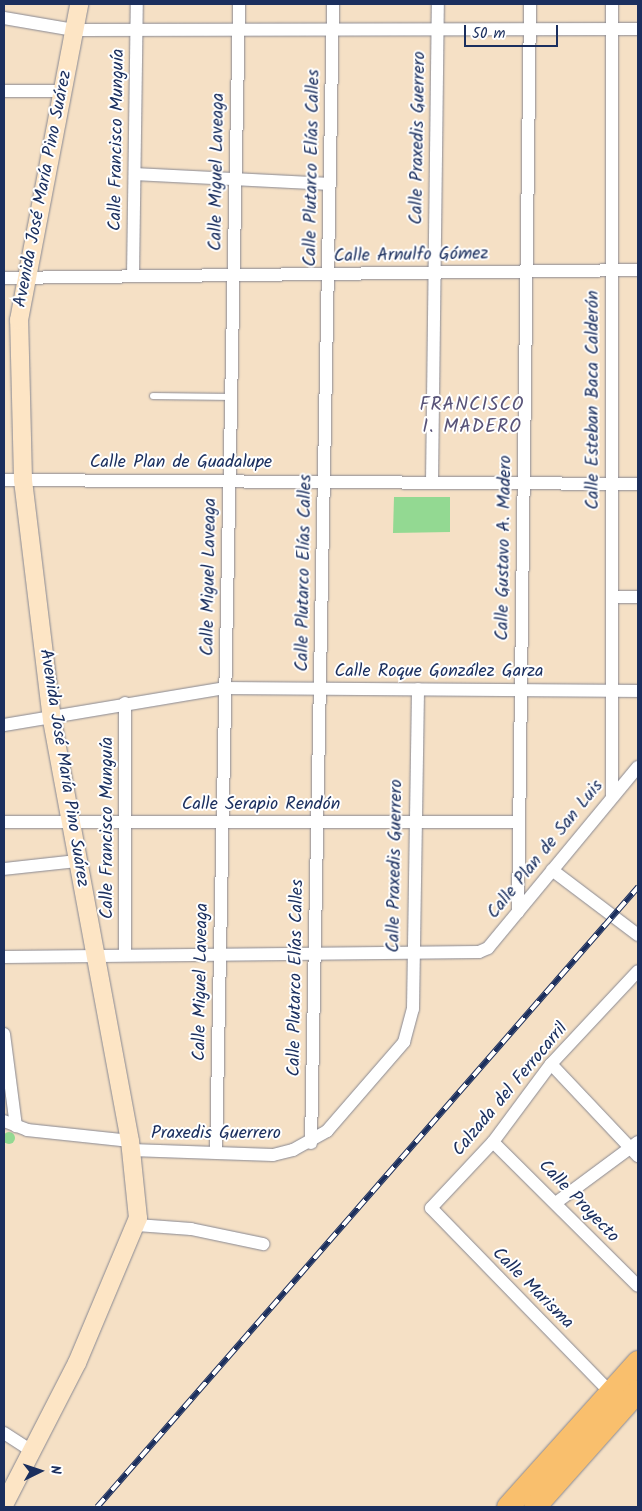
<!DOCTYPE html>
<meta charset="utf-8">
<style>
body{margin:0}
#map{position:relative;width:642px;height:1511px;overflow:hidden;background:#f5e0c5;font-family:Kalam,sans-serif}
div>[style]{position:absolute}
.green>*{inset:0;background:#93d992}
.round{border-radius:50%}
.roads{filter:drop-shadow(0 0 1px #888892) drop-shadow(0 0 1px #888892)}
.lane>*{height:6px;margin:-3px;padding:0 3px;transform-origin:3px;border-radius:3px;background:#fff}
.street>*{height:12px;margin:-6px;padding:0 6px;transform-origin:6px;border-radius:6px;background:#fff}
.secondary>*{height:18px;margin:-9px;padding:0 9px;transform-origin:9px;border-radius:9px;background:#fde5c5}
.highway>*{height:22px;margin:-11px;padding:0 11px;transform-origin:11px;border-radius:11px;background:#f9bf6d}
.rail>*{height:5.5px;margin-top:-2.75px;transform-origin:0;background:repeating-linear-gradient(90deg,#fff 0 11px,#1b2f5e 0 22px);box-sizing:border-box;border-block:1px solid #1b2f5e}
span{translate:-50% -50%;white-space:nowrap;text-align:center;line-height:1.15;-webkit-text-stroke:4px #fff;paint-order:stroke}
.street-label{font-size:18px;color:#1b2f5e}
.neighbourhood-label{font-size:19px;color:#585378;letter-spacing:1px}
.frame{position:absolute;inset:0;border:5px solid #1b2f5e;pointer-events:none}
.north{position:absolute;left:15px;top:1446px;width:50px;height:50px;-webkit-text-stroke:4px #fff;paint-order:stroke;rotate:86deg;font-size:14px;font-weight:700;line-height:20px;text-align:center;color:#1b2f5e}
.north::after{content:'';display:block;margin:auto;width:18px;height:22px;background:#1b2f5e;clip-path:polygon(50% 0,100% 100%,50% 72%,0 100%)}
.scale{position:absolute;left:464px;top:25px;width:94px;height:22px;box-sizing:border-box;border:2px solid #1b2f5e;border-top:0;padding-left:6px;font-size:15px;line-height:18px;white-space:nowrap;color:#1b2f5e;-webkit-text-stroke:4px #fff;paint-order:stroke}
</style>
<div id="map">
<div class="green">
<i style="clip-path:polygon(394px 497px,450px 497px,450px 532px,393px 533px)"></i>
<i class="round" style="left:3px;top:1132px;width:12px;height:12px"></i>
</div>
<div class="roads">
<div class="lane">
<i style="left:153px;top:396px;width:78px;rotate:0.7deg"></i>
</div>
<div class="street">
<i style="left:4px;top:18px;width:71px;rotate:9.7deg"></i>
<i style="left:74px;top:30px;width:564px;rotate:-0.1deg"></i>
<i style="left:4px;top:91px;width:58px"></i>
<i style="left:135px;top:174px;width:195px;rotate:2.9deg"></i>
<i style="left:133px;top:276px;width:272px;rotate:-89.2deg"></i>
<i style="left:4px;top:278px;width:634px;rotate:-0.72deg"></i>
<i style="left:4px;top:480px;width:634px;rotate:0.36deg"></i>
<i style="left:432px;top:482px;width:478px;rotate:-89.3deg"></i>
<i style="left:612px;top:597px;width:26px"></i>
<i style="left:125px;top:703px;width:250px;rotate:90deg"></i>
<i style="left:4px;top:725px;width:225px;rotate:-9.5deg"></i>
<i style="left:226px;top:688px;width:412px;rotate:0.4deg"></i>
<i style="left:612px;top:796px;width:792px;rotate:-90deg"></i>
<i style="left:4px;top:822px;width:515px"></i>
<i style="left:4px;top:869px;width:72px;rotate:-6.3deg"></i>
<i style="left:552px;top:870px;width:108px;rotate:37.1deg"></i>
<i style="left:518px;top:912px;width:908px;rotate:-89.24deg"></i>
<i style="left:4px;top:957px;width:475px;rotate:-0.6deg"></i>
<i style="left:479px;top:952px;width:10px;rotate:-24deg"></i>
<i style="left:488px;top:948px;width:235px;rotate:-50.4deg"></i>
<i style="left:4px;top:1034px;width:93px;rotate:82.6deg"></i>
<i style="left:551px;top:1064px;width:127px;rotate:46.6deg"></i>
<i style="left:4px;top:1121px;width:25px;rotate:21deg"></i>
<i style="left:27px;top:1130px;width:104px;rotate:6.1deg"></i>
<i style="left:493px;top:1142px;width:204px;rotate:44.8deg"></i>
<i style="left:311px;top:1143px;width:1139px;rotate:-88.89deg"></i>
<i style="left:131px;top:1150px;width:142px;rotate:2deg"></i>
<i style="left:273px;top:1155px;width:21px;rotate:-14deg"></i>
<i style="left:293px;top:1150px;width:39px;rotate:-29deg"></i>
<i style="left:327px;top:1131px;width:118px;rotate:-49.1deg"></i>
<i style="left:404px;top:1042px;width:34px;rotate:-75deg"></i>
<i style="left:413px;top:1009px;width:320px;rotate:-89.1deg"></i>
<i style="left:216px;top:1152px;width:1148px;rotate:-88.85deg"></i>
<i style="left:557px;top:1202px;width:101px;rotate:-36.5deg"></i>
<i style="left:137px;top:1225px;width:54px;rotate:4.2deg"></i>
<i style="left:191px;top:1229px;width:74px;rotate:11.8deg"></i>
<i style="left:611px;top:1393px;width:258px;rotate:-134.2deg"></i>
<i style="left:431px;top:1208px;width:91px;rotate:-46.8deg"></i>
<i style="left:493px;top:1142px;width:97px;rotate:-53.4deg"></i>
<i style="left:551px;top:1064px;width:127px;rotate:-46.9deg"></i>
<i style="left:4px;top:1433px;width:35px;rotate:33deg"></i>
</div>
<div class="secondary">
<i style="left:4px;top:1505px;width:160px;rotate:-62.8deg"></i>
<i style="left:77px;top:1363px;width:157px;rotate:-67.2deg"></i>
<i style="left:138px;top:1218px;width:77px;rotate:-95.9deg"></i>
<i style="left:130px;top:1141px;width:428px;rotate:-100.5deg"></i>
<i style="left:52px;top:720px;width:243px;rotate:-96.9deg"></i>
<i style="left:23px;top:479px;width:159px;rotate:-91.4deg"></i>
<i style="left:19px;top:320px;width:322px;rotate:-79.2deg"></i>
</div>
<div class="highway">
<i style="left:508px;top:1507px;width:195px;rotate:-48.1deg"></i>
<i style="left:535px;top:1507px;width:155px;rotate:-48.4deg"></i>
</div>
</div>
<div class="rail">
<i style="left:97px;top:1507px;width:823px;rotate:-48.89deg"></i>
</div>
<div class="street-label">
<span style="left:419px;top:138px;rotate:-89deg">Calle Praxedis Guerrero</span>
<span style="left:118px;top:140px;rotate:-89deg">Calle Francisco Munguía</span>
<span style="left:313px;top:168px;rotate:-89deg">Calle Plutarco Elías Calles</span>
<span style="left:218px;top:172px;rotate:-89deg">Calle Miguel Laveaga</span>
<span style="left:44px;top:189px;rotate:-79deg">Avenida José María Pino Suárez</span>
<span style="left:411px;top:256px;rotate:-1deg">Calle Arnulfo Gómez</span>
<span style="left:594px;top:400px;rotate:-90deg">Calle Esteban Baca Calderón</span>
<span style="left:181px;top:463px">Calle Plan de Guadalupe</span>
<span style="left:505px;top:548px;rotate:-89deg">Calle Gustavo A. Madero</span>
<span style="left:305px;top:573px;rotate:-89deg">Calle Plutarco Elías Calles</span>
<span style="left:210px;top:577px;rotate:-89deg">Calle Miguel Laveaga</span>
<span style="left:439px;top:672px">Calle Roque González Garza</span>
<span style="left:63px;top:768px;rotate:81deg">Avenida José María Pino Suárez</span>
<span style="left:261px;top:805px">Calle Serapio Rendón</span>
<span style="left:108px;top:828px;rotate:-90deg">Calle Francisco Munguía</span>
<span style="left:546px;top:850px;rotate:-51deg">Calle Plan de San Luis</span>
<span style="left:396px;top:866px;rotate:-89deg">Calle Praxedis Guerrero</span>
<span style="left:297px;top:978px;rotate:-89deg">Calle Plutarco Elías Calles</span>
<span style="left:202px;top:982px;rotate:-89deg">Calle Miguel Laveaga</span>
<span style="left:511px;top:1090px;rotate:-50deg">Calzada del Ferrocarril</span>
<span style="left:216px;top:1134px">Praxedis Guerrero</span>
<span style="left:578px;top:1202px;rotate:46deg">Calle Proyecto</span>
<span style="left:532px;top:1289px;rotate:45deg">Calle Marisma</span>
</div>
<div class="neighbourhood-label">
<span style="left:472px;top:417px">FRANCISCO<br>I. MADERO</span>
</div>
<div class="frame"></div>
<div class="north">N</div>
<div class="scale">50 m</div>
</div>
